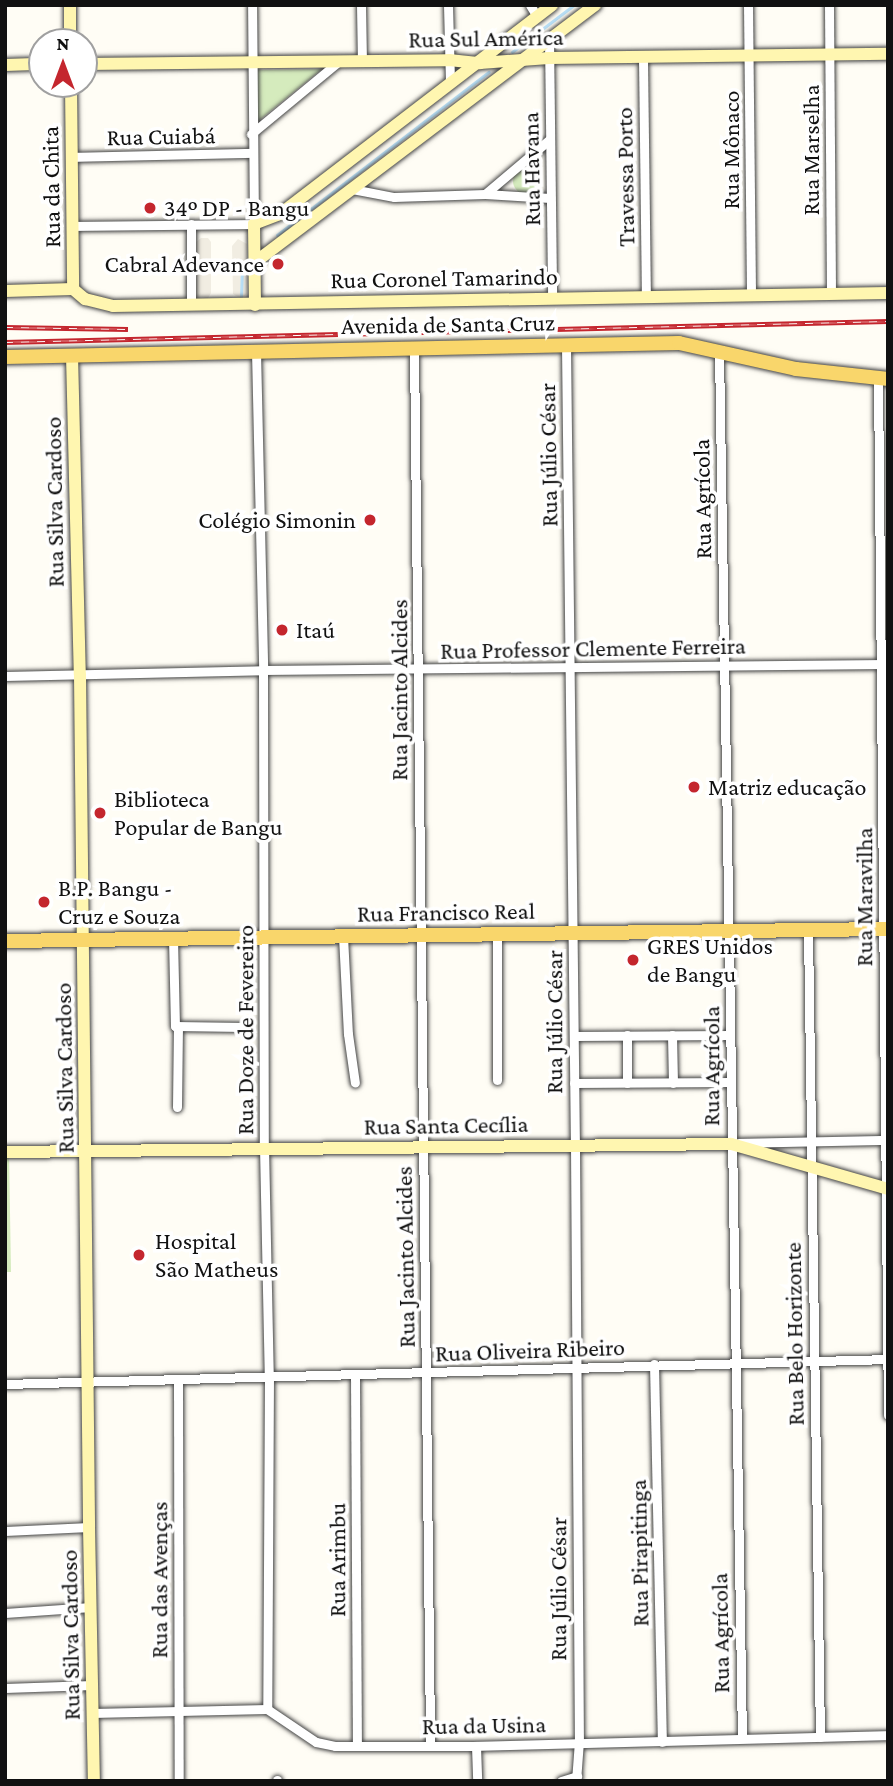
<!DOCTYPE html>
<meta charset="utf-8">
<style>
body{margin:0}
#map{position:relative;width:893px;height:1786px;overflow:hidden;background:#fffdf5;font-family:"Crimson Pro",serif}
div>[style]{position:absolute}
.green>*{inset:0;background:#d5ebbd}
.round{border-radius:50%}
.plaza>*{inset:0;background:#f1ede2}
.stream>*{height:2.5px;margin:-1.25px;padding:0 1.25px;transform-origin:1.25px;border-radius:1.25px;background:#b9e0f7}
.roads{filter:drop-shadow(0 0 2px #444) drop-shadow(0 0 2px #444)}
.street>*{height:9px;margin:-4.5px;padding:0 4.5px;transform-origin:4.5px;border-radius:4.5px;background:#fff}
.secondary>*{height:12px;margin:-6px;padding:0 6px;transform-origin:6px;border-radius:6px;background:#fff6b0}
.primary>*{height:14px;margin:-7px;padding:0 7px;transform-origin:7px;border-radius:7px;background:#f9d66b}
.rail>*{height:5px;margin-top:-2.5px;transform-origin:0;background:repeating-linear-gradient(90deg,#fff 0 8px,#c4262e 0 16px);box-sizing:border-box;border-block:2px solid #c4262e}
.dots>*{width:19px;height:19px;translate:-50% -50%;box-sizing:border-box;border:4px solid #fff;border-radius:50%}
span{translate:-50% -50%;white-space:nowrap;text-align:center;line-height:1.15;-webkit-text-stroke:7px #fff;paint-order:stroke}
.street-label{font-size:24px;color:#111}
.poi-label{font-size:24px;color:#111}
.left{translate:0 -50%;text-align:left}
.right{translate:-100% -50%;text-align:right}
.frame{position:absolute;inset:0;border:7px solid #111;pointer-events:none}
.north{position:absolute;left:28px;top:28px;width:70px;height:70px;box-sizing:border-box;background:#fff;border:2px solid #a0a0a0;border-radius:50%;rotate:0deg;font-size:19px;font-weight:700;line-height:28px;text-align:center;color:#111}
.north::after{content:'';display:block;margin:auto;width:24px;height:32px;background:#c4262e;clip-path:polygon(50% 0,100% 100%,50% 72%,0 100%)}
</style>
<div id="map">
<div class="green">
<i style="clip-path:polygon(322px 69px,257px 122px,255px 70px)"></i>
<i class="round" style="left:513px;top:168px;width:26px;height:26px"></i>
<i style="clip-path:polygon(5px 1152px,9px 1152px,11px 1272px,5px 1272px)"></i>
</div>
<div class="plaza">
<i style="clip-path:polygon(201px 238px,208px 238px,211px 242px,211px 293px,208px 298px,196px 296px,195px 243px)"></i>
<i style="clip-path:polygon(238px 239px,247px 244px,247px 294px,241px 299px,233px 294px,232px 246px)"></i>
</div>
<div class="stream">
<i style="left:512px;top:52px;width:78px;rotate:-37.2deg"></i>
<i style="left:277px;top:235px;width:267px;rotate:-37.6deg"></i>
<i style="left:241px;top:297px;width:28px;rotate:-88deg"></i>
</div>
<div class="roads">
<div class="street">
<i style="left:361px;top:5px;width:56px;rotate:89deg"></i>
<i style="left:448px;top:5px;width:79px;rotate:88.5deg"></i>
<i style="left:530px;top:5px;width:13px;rotate:58deg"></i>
<i style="left:748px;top:5px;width:290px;rotate:89.4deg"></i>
<i style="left:829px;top:5px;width:289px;rotate:89.6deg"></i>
<i style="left:549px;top:39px;width:258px;rotate:89.3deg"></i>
<i style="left:643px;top:58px;width:238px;rotate:89.3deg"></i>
<i style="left:251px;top:134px;width:113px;rotate:-39.6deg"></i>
<i style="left:72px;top:157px;width:179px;rotate:-1.3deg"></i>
<i style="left:352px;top:189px;width:43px;rotate:10.8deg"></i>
<i style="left:394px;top:197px;width:91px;rotate:-1.9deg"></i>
<i style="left:485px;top:194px;width:65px;rotate:3.5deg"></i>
<i style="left:485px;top:194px;width:84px;rotate:-40.2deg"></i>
<i style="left:73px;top:226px;width:181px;rotate:-0.6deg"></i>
<i style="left:254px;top:224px;width:219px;rotate:-90.5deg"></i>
<i style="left:191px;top:305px;width:81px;rotate:-90deg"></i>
<i style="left:566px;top:345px;width:800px;rotate:89.36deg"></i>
<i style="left:575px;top:1145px;width:596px;rotate:89.62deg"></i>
<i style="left:579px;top:1741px;width:40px;rotate:94.3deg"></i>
<i style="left:414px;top:348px;width:1397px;rotate:89.34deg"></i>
<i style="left:256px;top:351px;width:319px;rotate:88.7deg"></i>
<i style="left:263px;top:670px;width:477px;rotate:89.9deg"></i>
<i style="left:264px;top:1147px;width:230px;rotate:88.8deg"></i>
<i style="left:269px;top:1377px;width:332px;rotate:90.3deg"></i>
<i style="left:719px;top:352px;width:1385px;rotate:89.05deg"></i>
<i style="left:878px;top:378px;width:1037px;rotate:89.45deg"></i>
<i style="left:5px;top:676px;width:258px;rotate:-1.3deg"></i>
<i style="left:263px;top:670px;width:622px;rotate:-0.55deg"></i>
<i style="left:808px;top:930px;width:807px;rotate:89.15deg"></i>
<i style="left:497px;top:934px;width:146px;rotate:90deg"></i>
<i style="left:343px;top:936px;width:98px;rotate:87.1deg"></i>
<i style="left:348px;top:1034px;width:49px;rotate:81.9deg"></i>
<i style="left:173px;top:938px;width:88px;rotate:88.7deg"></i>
<i style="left:175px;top:1026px;width:69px;rotate:0.8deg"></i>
<i style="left:627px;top:1035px;width:48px;rotate:90deg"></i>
<i style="left:672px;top:1035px;width:48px;rotate:88.8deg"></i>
<i style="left:574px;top:1036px;width:156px;rotate:-0.4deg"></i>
<i style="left:574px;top:1083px;width:157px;rotate:-0.4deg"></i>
<i style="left:177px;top:1107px;width:80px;rotate:-89.3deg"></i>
<i style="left:739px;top:1143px;width:149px;rotate:-1.2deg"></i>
<i style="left:654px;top:1364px;width:378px;rotate:88.8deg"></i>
<i style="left:355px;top:1374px;width:372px;rotate:89.7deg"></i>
<i style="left:178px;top:1380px;width:401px;rotate:89.9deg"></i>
<i style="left:5px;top:1384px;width:883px;rotate:-1.62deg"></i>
<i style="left:5px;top:1531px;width:84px;rotate:-2.7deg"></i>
<i style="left:5px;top:1613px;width:86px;rotate:-4deg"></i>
<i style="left:5px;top:1688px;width:87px;rotate:-2deg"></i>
<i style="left:92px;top:1713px;width:175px;rotate:-1.3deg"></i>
<i style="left:267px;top:1709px;width:59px;rotate:34deg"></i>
<i style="left:316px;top:1742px;width:19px;rotate:12deg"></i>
<i style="left:335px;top:1746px;width:141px"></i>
<i style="left:476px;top:1746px;width:412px;rotate:-1.5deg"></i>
<i style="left:476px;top:1746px;width:35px;rotate:88deg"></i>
<i style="left:277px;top:1781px;width:1px;rotate:-90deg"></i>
<i style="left:561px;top:1781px;width:17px;rotate:-17deg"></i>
</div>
<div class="secondary">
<i style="left:70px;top:5px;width:37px;rotate:90deg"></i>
<i style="left:84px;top:64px;width:365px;rotate:-0.6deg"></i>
<i style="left:449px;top:60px;width:31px;rotate:6deg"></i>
<i style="left:480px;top:63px;width:69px;rotate:-4.1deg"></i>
<i style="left:549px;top:58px;width:339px;rotate:-0.7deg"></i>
<i style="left:5px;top:65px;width:37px;rotate:-2deg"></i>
<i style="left:71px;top:84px;width:205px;rotate:89.4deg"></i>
<i style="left:254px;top:263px;width:428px;rotate:-37.1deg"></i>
<i style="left:5px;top:291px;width:68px;rotate:-1.7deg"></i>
<i style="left:73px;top:289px;width:16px;rotate:40deg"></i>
<i style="left:85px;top:299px;width:29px;rotate:14deg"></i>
<i style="left:113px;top:306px;width:775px;rotate:-0.96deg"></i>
<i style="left:255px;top:305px;width:81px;rotate:-90.7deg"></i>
<i style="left:254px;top:224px;width:28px;rotate:-21deg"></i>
<i style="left:280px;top:214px;width:343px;rotate:-37.5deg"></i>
<i style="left:72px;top:355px;width:320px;rotate:88.6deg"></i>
<i style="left:80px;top:675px;width:852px;rotate:89.39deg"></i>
<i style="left:89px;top:1527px;width:254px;rotate:88.9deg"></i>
<i style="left:5px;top:1152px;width:726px;rotate:-0.63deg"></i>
<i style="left:731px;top:1144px;width:163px;rotate:16deg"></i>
</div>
<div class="primary">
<i style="left:5px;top:357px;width:674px;rotate:-1.19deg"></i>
<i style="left:679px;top:343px;width:120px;rotate:12.5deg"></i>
<i style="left:796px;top:369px;width:93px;rotate:6.2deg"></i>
<i style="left:5px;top:941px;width:883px;rotate:-0.78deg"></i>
</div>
</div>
<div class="rail">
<i style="left:5px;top:327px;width:123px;rotate:0.9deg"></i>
<i style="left:5px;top:342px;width:883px;rotate:-1.36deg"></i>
</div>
<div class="dots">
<i style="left:150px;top:208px;background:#c4262e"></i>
<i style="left:278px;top:264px;background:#c4262e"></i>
<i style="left:370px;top:520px;background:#c4262e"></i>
<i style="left:282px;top:630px;background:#c4262e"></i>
<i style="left:694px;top:787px;background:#c4262e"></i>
<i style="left:100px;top:813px;background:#c4262e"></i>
<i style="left:44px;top:902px;background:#c4262e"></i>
<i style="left:633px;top:960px;background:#c4262e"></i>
<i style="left:139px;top:1255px;background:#c4262e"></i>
</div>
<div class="street-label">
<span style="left:486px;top:38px;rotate:-1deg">Rua Sul América</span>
<span style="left:161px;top:136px;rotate:-1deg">Rua Cuiabá</span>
<span style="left:731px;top:150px;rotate:-90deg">Rua Mônaco</span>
<span style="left:811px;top:150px;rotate:-90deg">Rua Marselha</span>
<span style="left:531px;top:169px;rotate:-91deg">Rua Havana</span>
<span style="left:625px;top:177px;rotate:-91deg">Travessa Porto</span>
<span style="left:51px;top:187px;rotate:-91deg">Rua da Chita</span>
<span style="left:444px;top:278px;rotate:-1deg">Rua Coronel Tamarindo</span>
<span style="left:448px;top:324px;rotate:-1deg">Avenida de Santa Cruz</span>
<span style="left:548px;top:455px;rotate:-91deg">Rua Júlio César</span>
<span style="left:702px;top:499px;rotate:-91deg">Rua Agrícola</span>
<span style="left:54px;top:502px;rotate:-91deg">Rua Silva Cardoso</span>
<span style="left:593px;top:648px;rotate:-1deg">Rua Professor Clemente Ferreira</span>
<span style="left:399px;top:690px;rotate:-90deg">Rua Jacinto Alcides</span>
<span style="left:864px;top:897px;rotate:-90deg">Rua Maravilha</span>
<span style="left:446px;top:912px;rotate:-1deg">Rua Francisco Real</span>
<span style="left:554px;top:1022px;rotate:-90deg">Rua Júlio César</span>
<span style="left:245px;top:1030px;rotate:-90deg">Rua Doze de Fevereiro</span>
<span style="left:711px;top:1066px;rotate:-90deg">Rua Agrícola</span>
<span style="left:64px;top:1068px;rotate:-91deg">Rua Silva Cardoso</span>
<span style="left:446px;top:1125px;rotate:-1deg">Rua Santa Cecília</span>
<span style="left:405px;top:1257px;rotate:-91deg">Rua Jacinto Alcides</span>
<span style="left:794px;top:1334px;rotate:-91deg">Rua Belo Horizonte</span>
<span style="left:530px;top:1350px;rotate:-2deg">Rua Oliveira Ribeiro</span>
<span style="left:639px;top:1553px;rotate:-91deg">Rua Pirapitinga</span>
<span style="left:337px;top:1560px;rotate:-90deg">Rua Arimbu</span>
<span style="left:159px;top:1580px;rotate:-90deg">Rua das Avenças</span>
<span style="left:558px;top:1589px;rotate:-90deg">Rua Júlio César</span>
<span style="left:720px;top:1633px;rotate:-91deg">Rua Agrícola</span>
<span style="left:70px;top:1635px;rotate:-91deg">Rua Silva Cardoso</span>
<span style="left:484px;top:1725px;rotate:-1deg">Rua da Usina</span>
</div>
<div class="poi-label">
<span class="left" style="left:164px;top:208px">34º DP - Bangu</span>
<span class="right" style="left:264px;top:264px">Cabral Adevance</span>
<span class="right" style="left:356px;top:520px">Colégio Simonin</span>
<span class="left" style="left:296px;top:630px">Itaú</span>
<span class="left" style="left:708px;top:787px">Matriz educação</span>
<span class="left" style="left:114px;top:813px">Biblioteca<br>Popular de Bangu</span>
<span class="left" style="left:58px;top:902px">B.P. Bangu -<br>Cruz e Souza</span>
<span class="left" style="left:647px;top:960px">GRES Unidos<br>de Bangu</span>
<span class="left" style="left:155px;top:1255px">Hospital<br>São Matheus</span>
</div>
<div class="frame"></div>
<div class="north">N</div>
</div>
